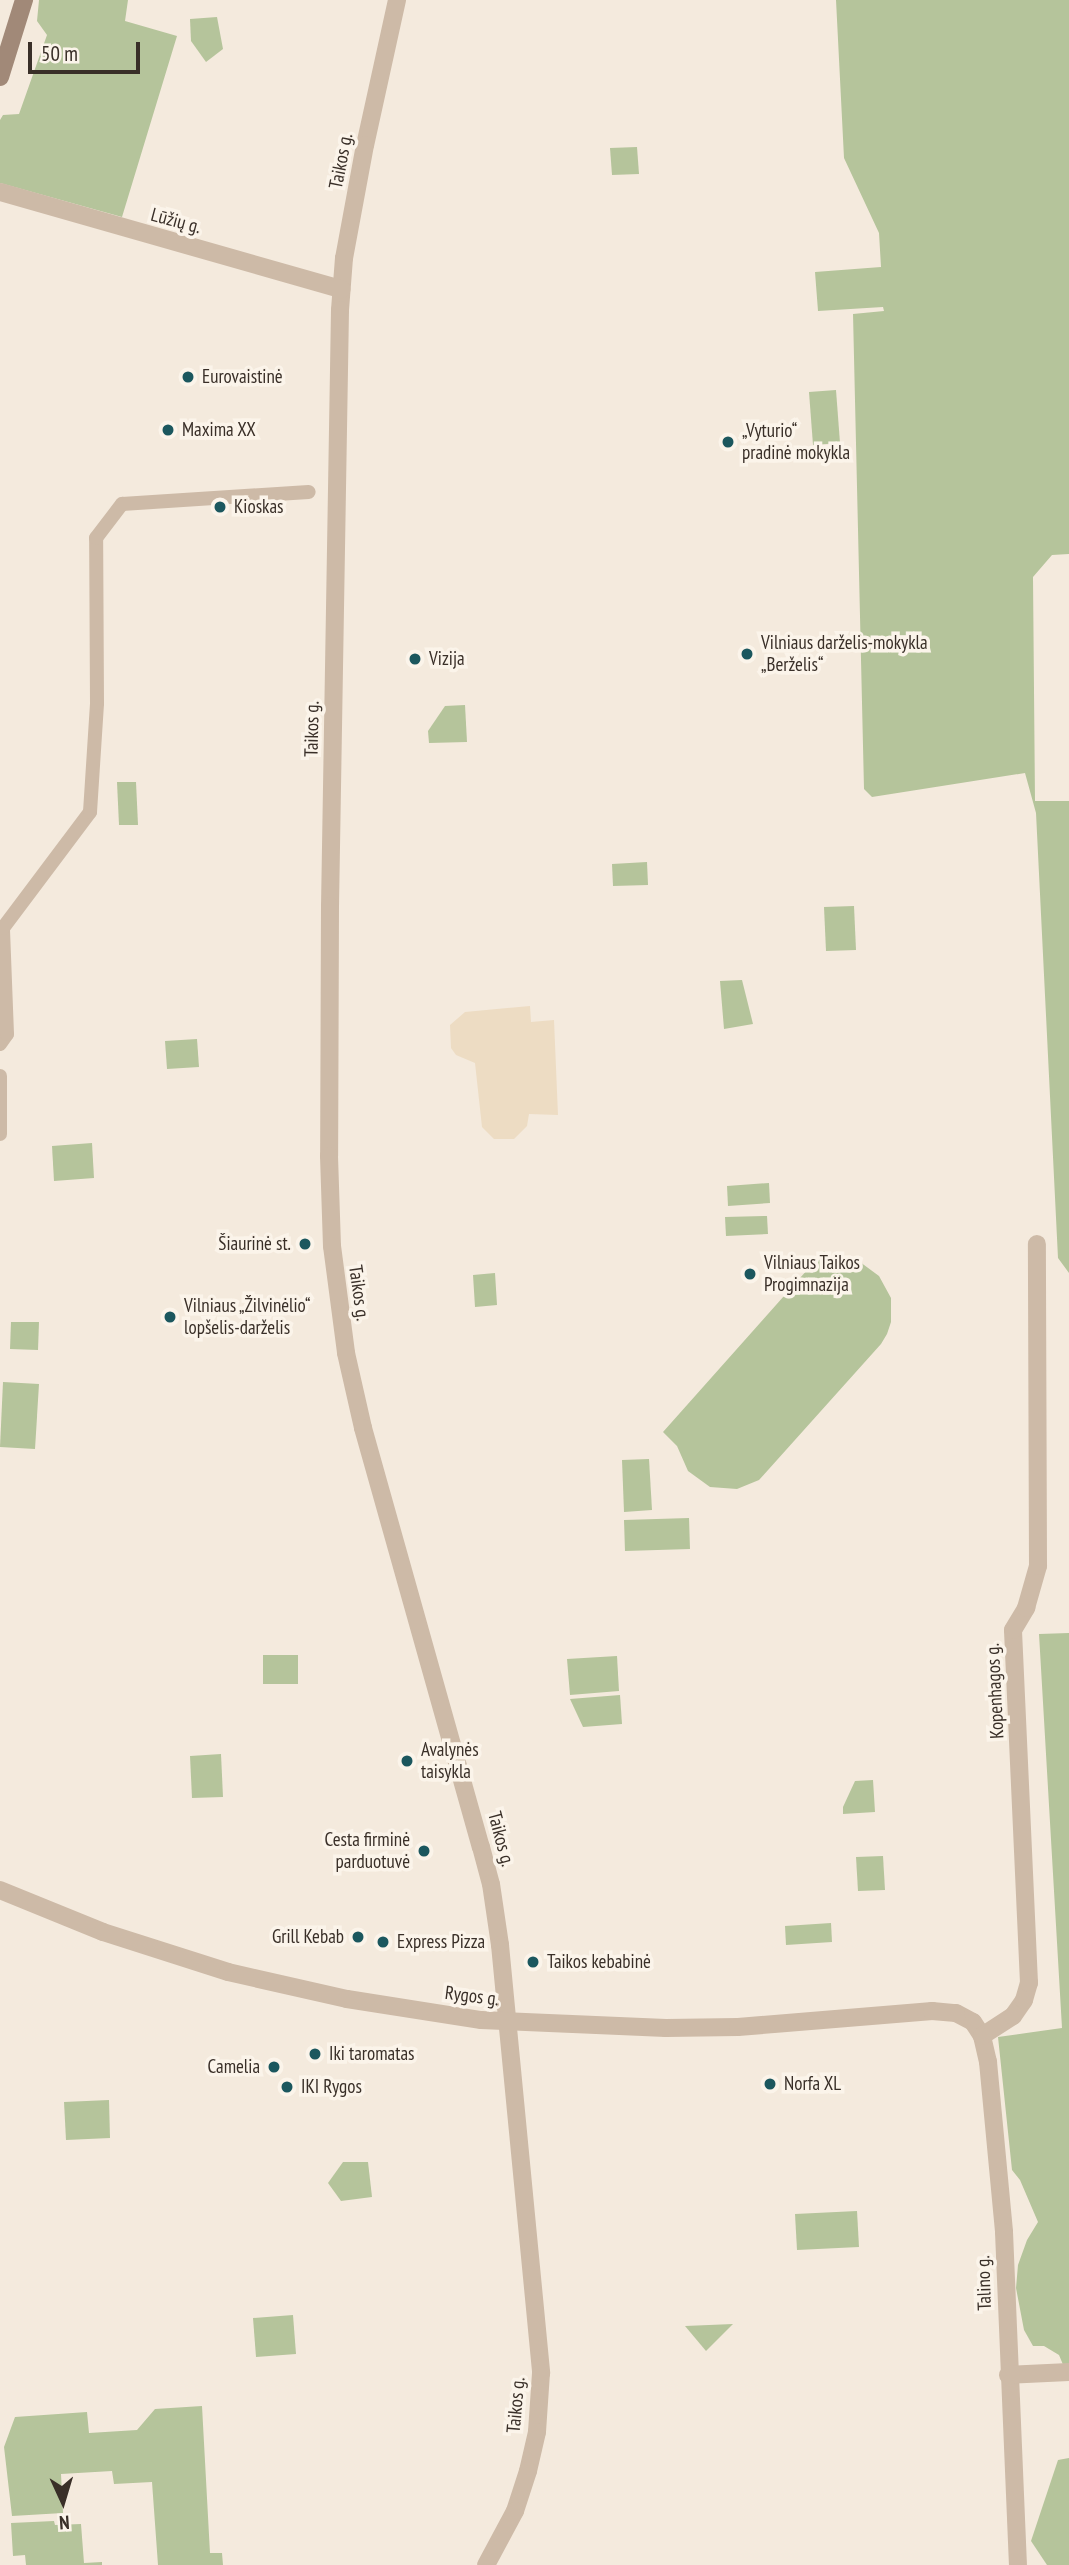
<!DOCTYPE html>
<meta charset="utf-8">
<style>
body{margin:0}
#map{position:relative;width:1069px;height:2565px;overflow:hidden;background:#f4eadd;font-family:"PT Sans Narrow",sans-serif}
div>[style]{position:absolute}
.green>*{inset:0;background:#b5c49b}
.plaza>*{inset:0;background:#eddcc3}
.pedestrian>*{height:14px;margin:-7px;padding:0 7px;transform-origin:7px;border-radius:7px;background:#cdbaa7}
.minor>*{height:18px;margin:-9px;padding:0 9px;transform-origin:9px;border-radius:9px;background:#cdbaa7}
.tertiary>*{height:18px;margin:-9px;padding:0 9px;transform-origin:9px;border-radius:9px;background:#cdbaa7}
.secondary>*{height:18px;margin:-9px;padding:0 9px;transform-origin:9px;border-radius:9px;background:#a18978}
.dots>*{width:19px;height:19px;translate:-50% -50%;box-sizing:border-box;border:4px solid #fbf4ea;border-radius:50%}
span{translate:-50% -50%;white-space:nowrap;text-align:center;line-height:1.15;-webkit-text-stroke:7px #fbf4ea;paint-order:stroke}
.street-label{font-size:19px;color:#392f28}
.poi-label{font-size:19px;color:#392f28}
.left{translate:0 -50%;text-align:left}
.right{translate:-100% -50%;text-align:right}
.north{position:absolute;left:28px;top:2467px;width:70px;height:70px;-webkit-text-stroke:5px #fbf4ea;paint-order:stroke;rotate:176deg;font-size:19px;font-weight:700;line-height:28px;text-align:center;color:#392f28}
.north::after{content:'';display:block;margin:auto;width:24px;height:32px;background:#392f28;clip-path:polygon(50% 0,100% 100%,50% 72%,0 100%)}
.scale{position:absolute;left:28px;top:42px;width:112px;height:32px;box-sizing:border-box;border:4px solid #392f28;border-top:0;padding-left:9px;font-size:21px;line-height:24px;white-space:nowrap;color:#392f28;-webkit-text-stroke:5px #fbf4ea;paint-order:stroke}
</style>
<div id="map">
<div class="green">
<i style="clip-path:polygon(39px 0,128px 0,125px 21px,177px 36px,122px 217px,0 183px,0 120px,3px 115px,19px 114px,47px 35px,37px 21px)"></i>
<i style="clip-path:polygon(836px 0,1069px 0,1069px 554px,1052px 555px,1033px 577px,1035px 801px,1069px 801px,1069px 1273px,1058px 1258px,1036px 813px,1025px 773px,872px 797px,864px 789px,853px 314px,884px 311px,883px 307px,818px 311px,815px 272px,881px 267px,879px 233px,844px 158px)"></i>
<i style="clip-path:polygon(217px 17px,223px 49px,206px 62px,191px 41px,190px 19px)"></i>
<i style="clip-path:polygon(637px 147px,639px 174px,612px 175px,610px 148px)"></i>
<i style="clip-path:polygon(836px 390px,840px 443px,813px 445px,809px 392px)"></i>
<i style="clip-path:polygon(465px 705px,467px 742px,429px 743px,428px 731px,445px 706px)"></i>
<i style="clip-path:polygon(117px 782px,136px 782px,138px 825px,119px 825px)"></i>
<i style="clip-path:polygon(647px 862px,648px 885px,613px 886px,612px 864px)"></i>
<i style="clip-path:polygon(854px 906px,856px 950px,826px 951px,824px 907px)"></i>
<i style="clip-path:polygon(742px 980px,753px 1024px,724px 1029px,720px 981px)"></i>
<i style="clip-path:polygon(197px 1039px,199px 1067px,167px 1069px,165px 1041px)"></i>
<i style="clip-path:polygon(92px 1143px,94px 1178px,54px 1181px,52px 1146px)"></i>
<i style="clip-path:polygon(769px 1183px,770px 1203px,728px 1206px,727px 1186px)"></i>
<i style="clip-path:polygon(767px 1216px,768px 1234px,726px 1236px,725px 1217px)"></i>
<i style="clip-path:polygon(824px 1251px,832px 1258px,860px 1262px,879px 1276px,891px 1298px,891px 1322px,887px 1334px,881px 1344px,759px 1480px,737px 1489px,710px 1487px,688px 1471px,677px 1446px,663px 1432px)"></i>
<i style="clip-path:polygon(495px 1273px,497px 1305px,475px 1307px,473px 1275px)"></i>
<i style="clip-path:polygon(11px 1322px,39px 1322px,38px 1350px,10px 1349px)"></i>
<i style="clip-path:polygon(3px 1382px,39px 1384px,35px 1449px,0 1447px)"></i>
<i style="clip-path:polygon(649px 1459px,652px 1510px,624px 1512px,622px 1460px)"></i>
<i style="clip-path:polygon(689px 1518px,690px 1549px,625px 1551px,624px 1520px)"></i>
<i style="clip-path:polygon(1069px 1633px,1069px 2379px,1059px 2355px,1044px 2346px,1033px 2346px,1024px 2330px,1016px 2288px,1018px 2265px,1027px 2240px,1038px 2222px,1020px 2180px,1012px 2170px,998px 2037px,1062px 2028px,1039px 1634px)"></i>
<i style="clip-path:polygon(263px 1655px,298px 1655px,298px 1684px,263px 1684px)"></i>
<i style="clip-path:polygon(617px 1656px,619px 1691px,570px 1695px,567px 1659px)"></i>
<i style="clip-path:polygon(620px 1695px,622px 1724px,583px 1727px,570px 1699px)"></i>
<i style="clip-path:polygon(221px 1754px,223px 1797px,192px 1798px,190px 1756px)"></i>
<i style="clip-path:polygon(873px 1780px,875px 1812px,843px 1814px,843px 1807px,855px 1781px)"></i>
<i style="clip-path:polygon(883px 1856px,885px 1890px,858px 1891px,856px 1857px)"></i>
<i style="clip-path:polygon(831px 1923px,832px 1942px,786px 1945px,785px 1926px)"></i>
<i style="clip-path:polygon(109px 2100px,110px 2138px,66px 2140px,64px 2102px)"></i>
<i style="clip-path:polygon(343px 2162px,368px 2162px,372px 2197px,341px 2201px,328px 2183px)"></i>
<i style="clip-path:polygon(857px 2211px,859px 2247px,797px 2250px,795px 2214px)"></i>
<i style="clip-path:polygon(293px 2315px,296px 2354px,256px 2357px,253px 2318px)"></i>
<i style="clip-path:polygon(733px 2324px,706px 2351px,685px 2326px)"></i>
<i style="clip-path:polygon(202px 2406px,210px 2553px,222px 2553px,223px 2565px,158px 2565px,152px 2482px,114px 2484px,112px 2471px,61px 2474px,63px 2513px,12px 2516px,4px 2447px,15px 2417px,87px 2412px,89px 2433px,137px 2430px,155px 2409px)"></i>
<i style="clip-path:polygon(1069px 2458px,1069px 2565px,1047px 2565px,1031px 2541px,1058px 2460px)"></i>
<i style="clip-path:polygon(54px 2521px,55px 2525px,81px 2524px,84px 2563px,102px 2562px,102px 2565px,26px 2565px,25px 2555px,13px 2556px,11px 2523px)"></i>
</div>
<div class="plaza">
<i style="clip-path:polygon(530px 1006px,531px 1022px,554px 1020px,558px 1115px,529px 1114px,527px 1126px,514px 1139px,494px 1139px,482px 1127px,475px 1063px,456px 1055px,451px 1048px,450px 1025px,465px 1012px)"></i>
</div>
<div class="pedestrian">
<i style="left:0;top:1044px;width:12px;rotate:-55deg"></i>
<i style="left:7px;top:1034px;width:106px;rotate:-92.2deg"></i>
<i style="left:3px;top:928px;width:145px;rotate:-53.1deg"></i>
<i style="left:90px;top:812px;width:109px;rotate:-86.3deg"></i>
<i style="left:97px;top:703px;width:165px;rotate:-90.3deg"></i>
<i style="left:96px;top:538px;width:43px;rotate:-52.6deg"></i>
<i style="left:122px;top:504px;width:187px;rotate:-3.7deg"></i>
<i style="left:0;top:1076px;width:58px;rotate:90deg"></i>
</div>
<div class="minor">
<i style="left:397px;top:0;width:148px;rotate:102.4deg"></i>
<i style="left:365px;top:145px;width:115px;rotate:100.5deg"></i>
<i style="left:344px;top:258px;width:52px;rotate:94.4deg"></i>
<i style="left:340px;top:310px;width:596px;rotate:90.96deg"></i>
<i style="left:330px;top:906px;width:250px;rotate:90.2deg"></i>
<i style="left:329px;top:1156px;width:90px;rotate:88.1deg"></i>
<i style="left:332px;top:1246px;width:108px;rotate:82.5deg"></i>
<i style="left:346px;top:1353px;width:77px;rotate:77.2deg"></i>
<i style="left:363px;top:1428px;width:435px;rotate:74.3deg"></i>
<i style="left:481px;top:1847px;width:38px;rotate:75deg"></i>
<i style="left:491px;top:1884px;width:62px;rotate:81.6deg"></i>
<i style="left:500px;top:1945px;width:430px;rotate:84.5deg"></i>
<i style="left:541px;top:2373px;width:59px;rotate:93.9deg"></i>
<i style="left:537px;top:2432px;width:40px;rotate:103deg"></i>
<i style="left:528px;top:2471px;width:42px;rotate:108deg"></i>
<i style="left:515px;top:2511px;width:61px;rotate:118.2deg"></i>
<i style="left:0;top:192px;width:355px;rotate:15.9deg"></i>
<i style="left:956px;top:2013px;width:19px;rotate:28deg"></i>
<i style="left:973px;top:2022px;width:17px;rotate:57deg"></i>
<i style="left:982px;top:2036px;width:27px;rotate:77deg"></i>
<i style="left:988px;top:2062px;width:171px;rotate:84.6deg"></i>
<i style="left:1004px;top:2232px;width:333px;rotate:87.6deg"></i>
<i style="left:982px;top:2036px;width:37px;rotate:-33deg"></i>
<i style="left:1013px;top:2016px;width:19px;rotate:-55deg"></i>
<i style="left:1024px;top:2000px;width:18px;rotate:-74deg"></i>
<i style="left:1029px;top:1983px;width:353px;rotate:-92.6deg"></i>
<i style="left:1013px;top:1630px;width:26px;rotate:-59deg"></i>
<i style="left:1026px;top:1608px;width:44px;rotate:-74.1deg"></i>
<i style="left:1038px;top:1566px;width:322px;rotate:-90.2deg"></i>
<i style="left:1008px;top:2375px;width:61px;rotate:-2.8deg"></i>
</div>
<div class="tertiary">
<i style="left:0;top:1890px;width:111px;rotate:22.2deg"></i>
<i style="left:103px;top:1932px;width:131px;rotate:17.7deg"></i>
<i style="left:228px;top:1972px;width:122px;rotate:12.8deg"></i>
<i style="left:347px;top:1999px;width:136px;rotate:8.9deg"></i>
<i style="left:481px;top:2020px;width:185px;rotate:2.5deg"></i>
<i style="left:666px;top:2028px;width:72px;rotate:-0.8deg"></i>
<i style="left:738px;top:2027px;width:195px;rotate:-4.7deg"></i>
<i style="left:932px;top:2011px;width:24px;rotate:5deg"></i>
</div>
<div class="secondary">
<i style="left:0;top:77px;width:81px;rotate:-72.7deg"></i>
</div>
<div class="dots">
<i style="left:188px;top:377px;background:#1b575e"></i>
<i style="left:168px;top:430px;background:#1b575e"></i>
<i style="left:728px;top:442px;background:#1b575e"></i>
<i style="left:220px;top:507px;background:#1b575e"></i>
<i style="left:747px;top:654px;background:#1b575e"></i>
<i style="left:415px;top:659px;background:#1b575e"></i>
<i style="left:305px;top:1244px;background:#1b575e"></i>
<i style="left:750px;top:1274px;background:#1b575e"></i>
<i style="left:170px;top:1317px;background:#1b575e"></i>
<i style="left:407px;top:1761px;background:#1b575e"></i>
<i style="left:424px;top:1851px;background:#1b575e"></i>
<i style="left:358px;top:1937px;background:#1b575e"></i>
<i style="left:383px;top:1942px;background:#1b575e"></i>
<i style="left:533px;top:1962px;background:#1b575e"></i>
<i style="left:315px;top:2054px;background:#1b575e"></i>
<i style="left:274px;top:2067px;background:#1b575e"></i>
<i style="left:770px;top:2084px;background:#1b575e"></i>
<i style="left:287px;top:2087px;background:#1b575e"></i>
</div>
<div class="street-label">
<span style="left:341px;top:161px;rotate:-79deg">Taikos g.</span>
<span style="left:176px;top:221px;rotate:15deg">Lūžių g.</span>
<span style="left:312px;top:729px;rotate:-89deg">Taikos g.</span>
<span style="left:359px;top:1293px;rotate:82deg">Taikos g.</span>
<span style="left:995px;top:1691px;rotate:-93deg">Kopenhagos g.</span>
<span style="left:501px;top:1839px;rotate:75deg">Taikos g.</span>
<span style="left:472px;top:1996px;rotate:7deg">Rygos g.</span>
<span style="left:984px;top:2283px;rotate:-92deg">Talino g.</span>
<span style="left:516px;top:2405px;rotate:-85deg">Taikos g.</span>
</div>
<div class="poi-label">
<span class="left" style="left:202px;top:377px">Eurovaistinė</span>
<span class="left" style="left:182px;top:430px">Maxima XX</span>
<span class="left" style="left:742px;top:442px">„Vyturio“<br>pradinė mokykla</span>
<span class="left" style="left:234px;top:507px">Kioskas</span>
<span class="left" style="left:761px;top:654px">Vilniaus darželis-mokykla<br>„Berželis“</span>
<span class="left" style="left:429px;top:659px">Vizija</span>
<span class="right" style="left:291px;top:1244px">Šiaurinė st.</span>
<span class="left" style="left:764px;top:1274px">Vilniaus Taikos<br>Progimnazija</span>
<span class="left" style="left:184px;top:1317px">Vilniaus „Žilvinėlio“<br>lopšelis-darželis</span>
<span class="left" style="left:421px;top:1761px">Avalynės<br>taisykla</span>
<span class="right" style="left:410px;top:1851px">Cesta firminė<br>parduotuvė</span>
<span class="right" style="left:344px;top:1937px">Grill Kebab</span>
<span class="left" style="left:397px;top:1942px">Express Pizza</span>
<span class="left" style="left:547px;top:1962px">Taikos kebabinė</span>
<span class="left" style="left:329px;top:2054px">Iki taromatas</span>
<span class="right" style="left:260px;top:2067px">Camelia</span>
<span class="left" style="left:784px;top:2084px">Norfa XL</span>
<span class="left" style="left:301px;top:2087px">IKI Rygos</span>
</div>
<div class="north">N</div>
<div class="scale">50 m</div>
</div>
